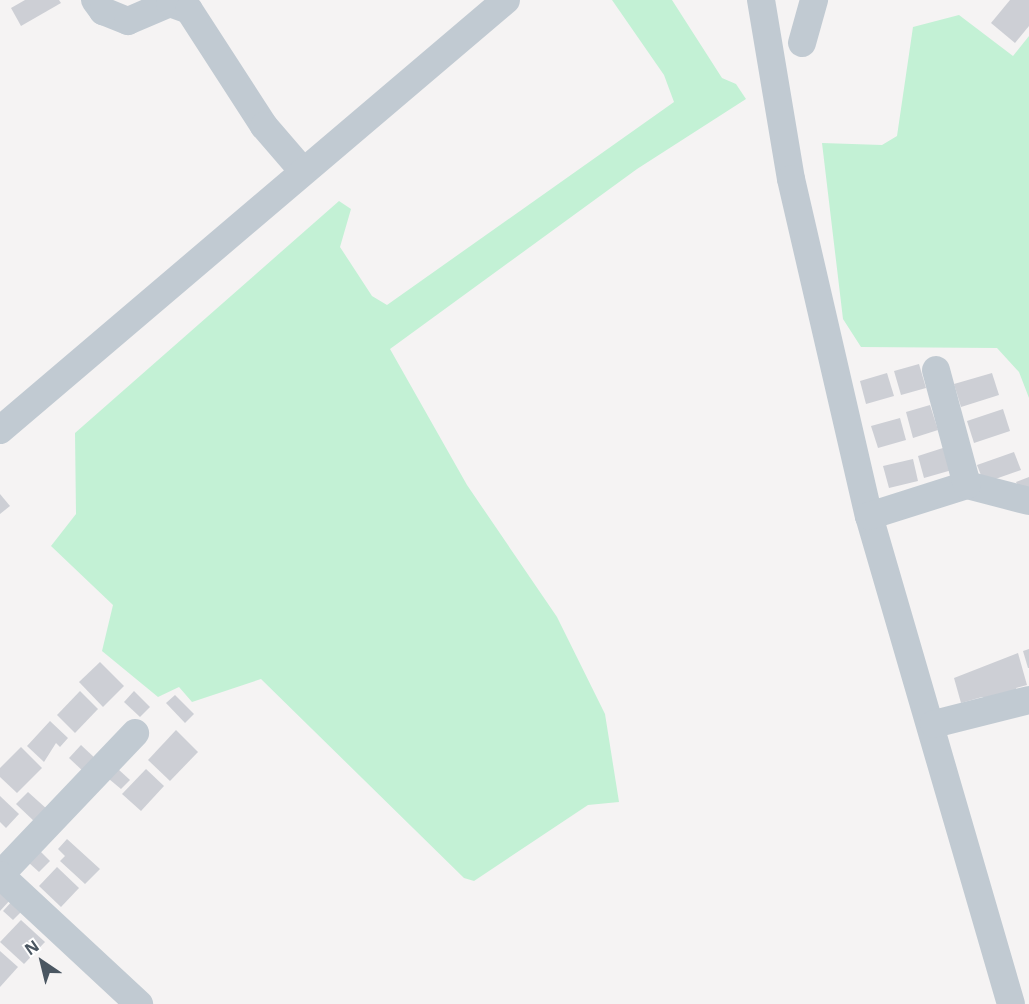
<!DOCTYPE html>
<style>
body{margin:0}
#map{position:relative;width:1029px;height:1004px;overflow:hidden;background:#f5f3f3;font-family:"Open Sans",sans-serif}
div>[style]{position:absolute}
.green>*{inset:0;background:#c3f1d5}
.building>*{inset:0;background:#cdcfd5}
.minor>*{height:28px;margin:-14px;padding:0 14px;transform-origin:14px;border-radius:14px;background:#c1cad2}
span{translate:-50% -50%;white-space:nowrap;text-align:center;line-height:1.15;-webkit-text-stroke:4.5px #fff;paint-order:stroke}
.north{position:absolute;left:12px;top:932px;width:60px;height:60px;-webkit-text-stroke:4px #fff;paint-order:stroke;rotate:325deg;font-size:16px;font-weight:700;line-height:24px;text-align:center;color:#4a5661}
.north::after{content:'';display:block;margin:auto;width:21px;height:27px;background:#4a5661;clip-path:polygon(50% 0,100% 100%,50% 72%,0 100%)}
</style>
<div id="map">
<div class="green">
<i style="clip-path:polygon(612px 0,672px 0,722px 78px,736px 84px,746px 99px,637px 169px,390px 349px,467px 485px,557px 617px,605px 714px,619px 802px,588px 805px,474px 881px,464px 878px,261px 679px,192px 702px,179px 687px,158px 697px,102px 651px,113px 605px,51px 546px,76px 514px,75px 433px,339px 201px,351px 209px,340px 247px,372px 296px,387px 305px,674px 102px,664px 75px)"></i>
<i style="clip-path:polygon(959px 15px,1013px 56px,1029px 36px,1029px 398px,1019px 372px,997px 348px,861px 347px,843px 319px,822px 143px,882px 145px,897px 136px,913px 27px)"></i>
</div>
<div class="building">
<i style="clip-path:polygon(25px 0,59px 0,61px 3px,21px 26px,11px 8px)"></i>
<i style="clip-path:polygon(1010px 0,1029px 0,1029px 26px,1015px 43px,991px 23px)"></i>
<i style="clip-path:polygon(919px 364px,926px 388px,901px 395px,894px 371px)"></i>
<i style="clip-path:polygon(887px 373px,894px 396px,866px 404px,860px 381px)"></i>
<i style="clip-path:polygon(992px 373px,999px 395px,961px 407px,954px 384px)"></i>
<i style="clip-path:polygon(930px 405px,938px 430px,913px 438px,906px 412px)"></i>
<i style="clip-path:polygon(1003px 409px,1010px 431px,974px 443px,967px 421px)"></i>
<i style="clip-path:polygon(900px 418px,906px 440px,878px 448px,871px 426px)"></i>
<i style="clip-path:polygon(946px 447px,952px 470px,924px 478px,918px 456px)"></i>
<i style="clip-path:polygon(1014px 452px,1021px 470px,984px 483px,977px 465px)"></i>
<i style="clip-path:polygon(913px 459px,918px 481px,889px 488px,883px 466px)"></i>
<i style="clip-path:polygon(1029px 477px,1029px 492px,1022px 495px,1016px 482px)"></i>
<i style="clip-path:polygon(0 494px,10px 506px,0 514px)"></i>
<i style="clip-path:polygon(1029px 649px,1029px 668px,1028px 668px,1023px 651px)"></i>
<i style="clip-path:polygon(1018px 653px,1027px 685px,1016px 688px,1019px 698px,982px 697px,961px 703px,954px 678px)"></i>
<i style="clip-path:polygon(100px 662px,124px 686px,103px 707px,79px 682px)"></i>
<i style="clip-path:polygon(80px 691px,98px 709px,75px 733px,57px 715px)"></i>
<i style="clip-path:polygon(134px 691px,150px 707px,140px 717px,124px 702px)"></i>
<i style="clip-path:polygon(175px 695px,194px 714px,185px 723px,166px 703px)"></i>
<i style="clip-path:polygon(50px 721px,68px 738px,60px 747px,56px 743px,44px 762px,27px 746px)"></i>
<i style="clip-path:polygon(176px 730px,198px 752px,170px 781px,148px 760px)"></i>
<i style="clip-path:polygon(81px 745px,97px 760px,85px 773px,69px 758px)"></i>
<i style="clip-path:polygon(21px 747px,42px 768px,17px 793px,0 777px,0 768px)"></i>
<i style="clip-path:polygon(118px 769px,130px 780px,121px 789px,109px 779px)"></i>
<i style="clip-path:polygon(146px 769px,164px 786px,141px 811px,122px 794px)"></i>
<i style="clip-path:polygon(28px 792px,48px 810px,36px 823px,16px 804px)"></i>
<i style="clip-path:polygon(0 796px,19px 814px,6px 828px,0 822px)"></i>
<i style="clip-path:polygon(67px 839px,100px 869px,85px 884px,60px 861px,65px 856px,58px 849px)"></i>
<i style="clip-path:polygon(39px 850px,50px 861px,39px 872px,28px 862px)"></i>
<i style="clip-path:polygon(57px 867px,79px 888px,61px 907px,39px 886px)"></i>
<i style="clip-path:polygon(0 889px,11px 899px,0 911px)"></i>
<i style="clip-path:polygon(14px 899px,24px 909px,13px 920px,3px 911px)"></i>
<i style="clip-path:polygon(21px 920px,45px 942px,24px 964px,0 942px)"></i>
<i style="clip-path:polygon(0 951px,18px 967px,0 987px)"></i>
</div>
<div class="minor">
<i style="left:95px;top:0;width:14px;rotate:54deg"></i>
<i style="left:103px;top:11px;width:27px;rotate:22deg"></i>
<i style="left:128px;top:21px;width:46px;rotate:-23.2deg"></i>
<i style="left:170px;top:3px;width:20px;rotate:20deg"></i>
<i style="left:189px;top:10px;width:138px;rotate:57.1deg"></i>
<i style="left:264px;top:126px;width:58px;rotate:49.2deg"></i>
<i style="left:761px;top:0;width:181px;rotate:80.5deg"></i>
<i style="left:791px;top:179px;width:346px;rotate:77deg"></i>
<i style="left:869px;top:516px;width:508px;rotate:73.78deg"></i>
<i style="left:802px;top:43px;width:45px;rotate:-74.4deg"></i>
<i style="left:0;top:430px;width:664px;rotate:-40.36deg"></i>
<i style="left:967px;top:485px;width:64px;rotate:14.5deg"></i>
<i style="left:869px;top:516px;width:103px;rotate:-17.6deg"></i>
<i style="left:967px;top:485px;width:119px;rotate:-105.1deg"></i>
<i style="left:934px;top:724px;width:98px;rotate:-14.2deg"></i>
<i style="left:0;top:875px;width:196px;rotate:-46.4deg"></i>
<i style="left:0;top:875px;width:190px;rotate:42.9deg"></i>
</div>
<div class="north">N</div>
</div>
